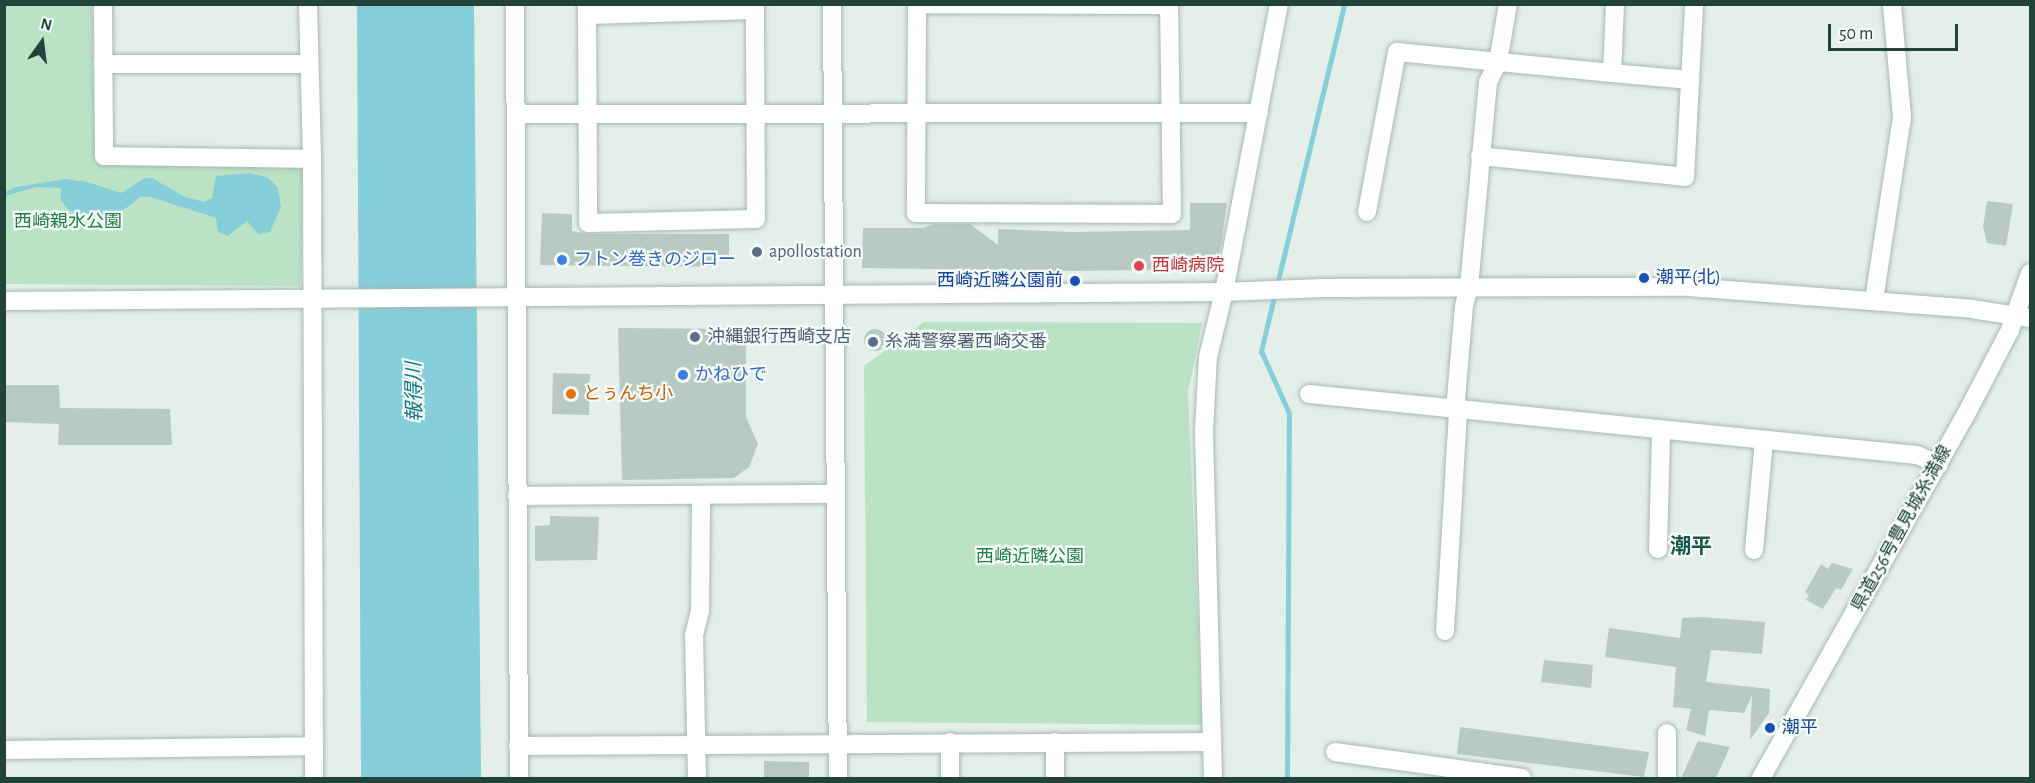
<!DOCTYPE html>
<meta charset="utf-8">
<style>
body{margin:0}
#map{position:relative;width:2035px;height:783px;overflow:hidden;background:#e4efea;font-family:"Alegreya Sans","Noto Sans JP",sans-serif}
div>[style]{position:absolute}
.green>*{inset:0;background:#bae2c5}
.water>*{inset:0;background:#86ceda}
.stream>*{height:5px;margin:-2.5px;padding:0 2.5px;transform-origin:2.5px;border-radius:2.5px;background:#86ceda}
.building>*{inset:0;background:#b9cac3}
.round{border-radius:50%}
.roads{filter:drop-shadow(0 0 2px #a6b8b1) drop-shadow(0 0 2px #a6b8b1)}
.street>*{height:18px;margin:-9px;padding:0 9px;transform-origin:9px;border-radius:9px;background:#fff}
.secondary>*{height:18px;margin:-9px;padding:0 9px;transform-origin:9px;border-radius:9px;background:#fff}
.dots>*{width:16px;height:16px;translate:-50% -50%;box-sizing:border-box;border:3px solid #f5fbf8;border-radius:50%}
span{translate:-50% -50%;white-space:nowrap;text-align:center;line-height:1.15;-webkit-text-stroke:4.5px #f5fbf8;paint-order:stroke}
.park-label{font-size:18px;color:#258047}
.service-label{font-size:18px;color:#4e5e75}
.left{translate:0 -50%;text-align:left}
.shop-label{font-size:18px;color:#366cbe}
.health-label{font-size:18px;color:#be3a42}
.transit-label{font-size:18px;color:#164399}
.right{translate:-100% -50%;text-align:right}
.food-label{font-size:18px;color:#c56008}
.street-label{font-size:18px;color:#214339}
.water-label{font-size:20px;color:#127687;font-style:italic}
.quarter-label{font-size:21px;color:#1a5848;font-weight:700}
.frame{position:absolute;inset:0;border:6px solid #214339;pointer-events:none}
.north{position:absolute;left:12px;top:12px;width:60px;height:60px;-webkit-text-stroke:4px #f5fbf8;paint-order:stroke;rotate:14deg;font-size:16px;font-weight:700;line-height:24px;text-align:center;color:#214339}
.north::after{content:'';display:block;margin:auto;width:21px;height:27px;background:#214339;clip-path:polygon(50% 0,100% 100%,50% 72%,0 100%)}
.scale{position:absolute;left:1828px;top:24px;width:130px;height:27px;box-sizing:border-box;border:3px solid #214339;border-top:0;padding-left:8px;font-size:18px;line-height:21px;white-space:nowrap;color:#214339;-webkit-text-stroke:4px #f5fbf8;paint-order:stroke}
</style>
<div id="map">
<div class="green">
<i style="clip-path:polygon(5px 5px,92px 5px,95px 164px,303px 164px,301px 286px,5px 284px)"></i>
<i style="clip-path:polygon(924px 322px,1202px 323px,1188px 392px,1202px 725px,867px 722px,864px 366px)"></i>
</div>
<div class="water">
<i style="clip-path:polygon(357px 5px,474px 5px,481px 778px,361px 778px)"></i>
<i style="clip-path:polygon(248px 173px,267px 177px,278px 188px,281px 207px,270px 232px,258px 234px,247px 221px,228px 236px,218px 232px,216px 218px,151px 197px,141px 197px,119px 213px,112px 215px,77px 213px,68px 210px,61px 200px,61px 188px,36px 187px,5px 196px,5px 192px,16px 187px,65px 179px,87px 182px,121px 193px,145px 178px,152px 178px,185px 197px,204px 202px,212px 198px,216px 176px)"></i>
</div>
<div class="stream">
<i style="left:1287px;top:778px;width:365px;rotate:-89.7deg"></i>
<i style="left:1289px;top:413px;width:68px;rotate:-114.3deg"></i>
<i style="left:1261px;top:351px;width:357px;rotate:-76.5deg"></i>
</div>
<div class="building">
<i style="clip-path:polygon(1987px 201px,2013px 204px,2006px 246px,1987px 243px,1983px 227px)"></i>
<i style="clip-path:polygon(1190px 203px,1227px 203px,1218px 265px,1211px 269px,1076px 271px,862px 268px,863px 228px,923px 228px,934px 224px,970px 224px,998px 245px,998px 229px,1072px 232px,1190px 230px)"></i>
<i style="clip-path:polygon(542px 213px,572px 214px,572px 231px,588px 234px,729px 234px,729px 255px,717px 255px,717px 267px,540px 265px)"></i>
<i style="clip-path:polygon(618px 328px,733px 329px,746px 333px,746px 417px,758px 444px,749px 467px,734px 478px,622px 480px)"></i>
<i class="round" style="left:864px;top:329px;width:22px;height:22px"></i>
<i style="clip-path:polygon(553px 373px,590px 374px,589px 415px,552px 414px)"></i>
<i style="clip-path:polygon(4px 385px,59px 385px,60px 408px,170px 409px,172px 445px,58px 445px,59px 424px,4px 422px)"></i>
<i style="clip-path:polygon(550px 516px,599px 517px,597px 560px,535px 561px,535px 526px,550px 525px)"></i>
<i style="clip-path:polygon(1832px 563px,1853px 569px,1841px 590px,1836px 588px,1823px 609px,1806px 600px,1809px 595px,1805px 592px,1821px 564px,1828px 569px)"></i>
<i style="clip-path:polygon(1701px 617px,1765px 622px,1762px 654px,1711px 650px,1706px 682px,1770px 689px,1769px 713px,1750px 740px,1752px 695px,1744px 713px,1709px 710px,1705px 736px,1686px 730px,1691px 709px,1673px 707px,1676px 667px,1605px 657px,1609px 628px,1680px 638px,1682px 618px)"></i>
<i style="clip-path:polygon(1544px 660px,1593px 665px,1591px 688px,1541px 682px)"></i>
<i style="clip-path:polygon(1460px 727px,1649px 752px,1644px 777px,1457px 754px)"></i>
<i style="clip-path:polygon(1698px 741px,1730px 747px,1716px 778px,1681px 778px)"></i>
<i style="clip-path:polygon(764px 761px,809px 762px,809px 778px,764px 778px)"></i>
</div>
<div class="roads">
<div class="street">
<i style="left:103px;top:4px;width:152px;rotate:89.6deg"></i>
<i style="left:104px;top:156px;width:208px;rotate:0.8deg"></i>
<i style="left:587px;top:4px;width:219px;rotate:89.7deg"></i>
<i style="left:588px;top:223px;width:168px;rotate:-1.4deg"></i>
<i style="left:756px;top:219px;width:215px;rotate:-90.3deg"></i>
<i style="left:917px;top:4px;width:209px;rotate:90.3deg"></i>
<i style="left:916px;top:213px;width:256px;rotate:0.2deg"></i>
<i style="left:1172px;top:214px;width:209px;rotate:-90.8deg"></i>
<i style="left:1169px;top:5px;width:249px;rotate:-179.8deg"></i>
<i style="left:587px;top:15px;width:168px;rotate:-1.7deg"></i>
<i style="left:103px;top:64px;width:206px"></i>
<i style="left:1612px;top:73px;width:78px;rotate:5.1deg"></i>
<i style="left:516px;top:114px;width:743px;rotate:-0.08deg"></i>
<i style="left:1480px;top:156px;width:206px;rotate:5.8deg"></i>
<i style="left:1685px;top:177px;width:173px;rotate:-87deg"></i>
<i style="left:1367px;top:212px;width:163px;rotate:-79.4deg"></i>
<i style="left:1397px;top:52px;width:216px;rotate:5.6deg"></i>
<i style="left:1612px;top:73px;width:69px;rotate:-87.5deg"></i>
<i style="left:1874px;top:300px;width:185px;rotate:-81.3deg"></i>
<i style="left:1902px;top:117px;width:113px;rotate:-95.1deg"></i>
<i style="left:1309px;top:394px;width:611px;rotate:5.73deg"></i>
<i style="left:1917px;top:455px;width:24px;rotate:24deg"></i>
<i style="left:517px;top:496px;width:319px;rotate:-0.4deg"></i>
<i style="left:1658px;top:549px;width:118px;rotate:-88.5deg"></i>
<i style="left:1754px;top:550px;width:110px;rotate:-84.8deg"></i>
<i style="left:1445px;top:631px;width:220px;rotate:-86.6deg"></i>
<i style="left:1458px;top:411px;width:12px;rotate:-99deg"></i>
<i style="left:1456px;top:399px;width:93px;rotate:-85.1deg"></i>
<i style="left:1464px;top:306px;width:20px;rotate:-75deg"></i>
<i style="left:1469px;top:287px;width:206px;rotate:-84.7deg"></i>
<i style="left:1488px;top:82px;width:22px;rotate:-63deg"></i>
<i style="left:1498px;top:62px;width:59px;rotate:-80.2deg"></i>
<i style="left:950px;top:742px;width:36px;rotate:90deg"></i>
<i style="left:1055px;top:742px;width:36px;rotate:90deg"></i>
<i style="left:518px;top:746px;width:694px;rotate:-0.33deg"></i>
<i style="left:4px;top:750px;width:310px;rotate:-0.7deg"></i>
<i style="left:1335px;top:752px;width:189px;rotate:7.9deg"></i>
<i style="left:697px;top:778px;width:143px;rotate:-91.2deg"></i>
<i style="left:694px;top:635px;width:25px;rotate:-76deg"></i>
<i style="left:700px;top:611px;width:116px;rotate:-89.5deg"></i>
<i style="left:1667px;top:778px;width:45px;rotate:-90deg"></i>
</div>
<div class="secondary">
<i style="left:308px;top:4px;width:155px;rotate:88.5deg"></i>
<i style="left:312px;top:159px;width:619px;rotate:89.81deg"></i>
<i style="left:515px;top:4px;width:774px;rotate:89.7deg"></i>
<i style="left:832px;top:4px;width:774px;rotate:89.56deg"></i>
<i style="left:4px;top:301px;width:1220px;rotate:-0.42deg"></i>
<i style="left:1224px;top:292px;width:98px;rotate:-2.3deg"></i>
<i style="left:1322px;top:288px;width:367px;rotate:-0.2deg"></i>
<i style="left:1689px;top:287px;width:284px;rotate:4.4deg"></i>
<i style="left:1972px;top:309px;width:59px;rotate:8.8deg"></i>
<i style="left:1213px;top:778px;width:348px;rotate:-91.5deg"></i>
<i style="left:1204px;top:430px;width:73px;rotate:-86.9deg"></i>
<i style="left:1208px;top:357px;width:67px;rotate:-76.2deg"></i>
<i style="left:1224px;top:292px;width:293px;rotate:-79.2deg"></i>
<i style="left:1761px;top:778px;width:411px;rotate:-60.6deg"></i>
<i style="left:1963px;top:420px;width:102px;rotate:-62.4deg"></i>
<i style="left:2010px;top:330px;width:60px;rotate:-70.7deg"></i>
</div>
</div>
<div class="dots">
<i style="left:757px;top:252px;background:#5c6f8a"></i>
<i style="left:562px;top:260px;background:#3f7fe0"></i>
<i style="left:1139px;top:266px;background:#e0444e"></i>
<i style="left:1644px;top:278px;background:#1a4fb4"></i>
<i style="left:1075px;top:281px;background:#1a4fb4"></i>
<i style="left:695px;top:337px;background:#5c6f8a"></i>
<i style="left:873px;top:342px;background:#5c6f8a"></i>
<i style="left:683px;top:375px;background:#3f7fe0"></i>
<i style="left:571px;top:394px;background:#e8710a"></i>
<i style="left:1770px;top:728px;background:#1a4fb4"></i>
</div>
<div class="park-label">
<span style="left:68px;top:222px">西崎親水公園</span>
<span style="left:1030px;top:557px">西崎近隣公園</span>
</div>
<div class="service-label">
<span class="left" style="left:769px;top:252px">apollostation</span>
<span class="left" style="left:707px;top:337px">沖縄銀行西崎支店</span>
<span class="left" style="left:885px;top:342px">糸満警察署西崎交番</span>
</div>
<div class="shop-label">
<span class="left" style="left:574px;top:260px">フトン巻きのジロー</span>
<span class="left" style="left:695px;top:375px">かねひで</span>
</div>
<div class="health-label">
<span class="left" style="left:1152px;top:266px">西崎病院</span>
</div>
<div class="transit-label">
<span class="left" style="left:1656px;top:278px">潮平(北)</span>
<span class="right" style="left:1063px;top:281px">西崎近隣公園前</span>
<span class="left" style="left:1782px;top:728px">潮平</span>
</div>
<div class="food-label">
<span class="left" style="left:583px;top:394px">とぅんち小</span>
</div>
<div class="street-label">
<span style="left:1902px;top:529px;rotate:-61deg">県道256号豊見城糸満線</span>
</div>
<div class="water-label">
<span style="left:415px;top:392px;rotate:-91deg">報得川</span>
</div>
<div class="quarter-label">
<span style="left:1691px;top:547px">潮平</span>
</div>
<div class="frame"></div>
<div class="north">N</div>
<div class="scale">50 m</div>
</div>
